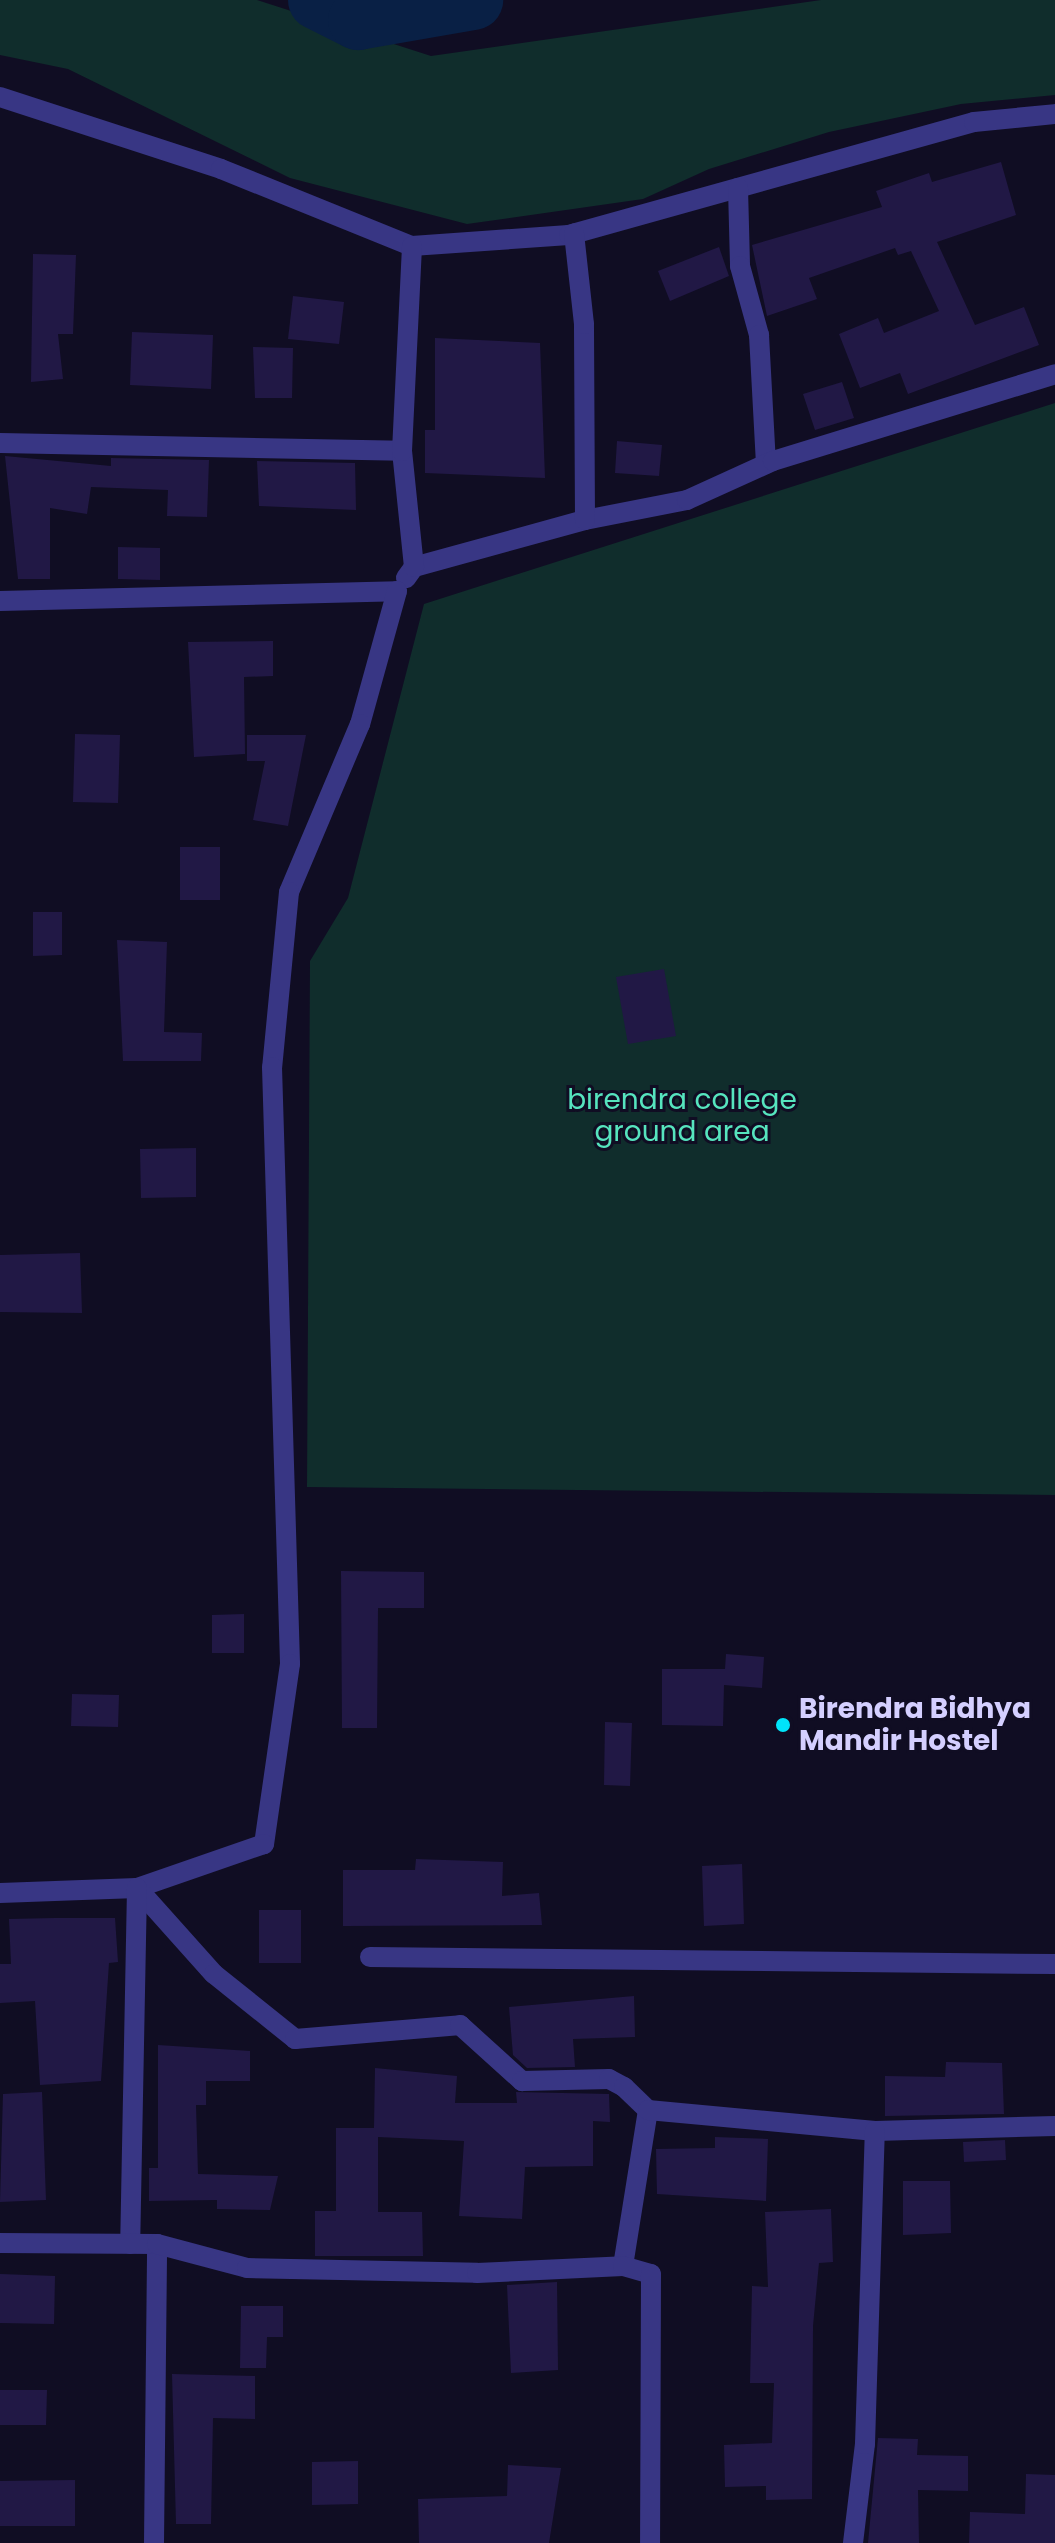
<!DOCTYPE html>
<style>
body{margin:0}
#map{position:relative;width:1055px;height:2543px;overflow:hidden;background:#100d23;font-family:Poppins,sans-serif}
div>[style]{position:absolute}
.green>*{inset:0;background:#102d2c}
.river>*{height:60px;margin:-30px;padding:0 30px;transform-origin:30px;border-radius:30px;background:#092045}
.building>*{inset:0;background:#211845}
.service>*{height:20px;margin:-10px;padding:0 10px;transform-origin:10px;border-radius:10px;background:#383684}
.minor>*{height:20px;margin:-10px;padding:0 10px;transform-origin:10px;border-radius:10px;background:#383684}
.dots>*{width:22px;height:22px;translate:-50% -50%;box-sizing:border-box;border:4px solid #100d23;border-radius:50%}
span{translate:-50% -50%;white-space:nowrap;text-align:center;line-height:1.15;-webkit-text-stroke:6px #100d23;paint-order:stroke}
.park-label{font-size:28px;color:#56e4be}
.poi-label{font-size:28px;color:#d4cfff;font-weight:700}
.left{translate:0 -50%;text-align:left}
</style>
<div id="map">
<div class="green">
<i style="clip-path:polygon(0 0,257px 0,431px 56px,821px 0,1055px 0,1055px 95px,961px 104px,829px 132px,709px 169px,643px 199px,467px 224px,290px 178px,68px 69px,0 55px)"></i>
<i style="clip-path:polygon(1055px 403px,1055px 1495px,307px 1487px,310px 961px,348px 898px,424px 604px)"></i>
</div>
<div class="river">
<i style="left:318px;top:0;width:45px;rotate:26.6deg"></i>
<i style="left:358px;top:20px;width:117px;rotate:-9.9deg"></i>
</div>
<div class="building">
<i style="clip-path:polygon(1001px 162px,1016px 215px,937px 242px,975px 325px,1024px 307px,1039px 345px,908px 394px,900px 373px,860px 388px,839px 334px,878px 318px,884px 333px,939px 311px,911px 251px,898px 255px,895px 248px,809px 278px,817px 299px,767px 316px,752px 245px,882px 207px,876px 191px,929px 173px,932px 182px)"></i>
<i style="clip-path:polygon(719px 247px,729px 276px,670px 301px,658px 271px)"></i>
<i style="clip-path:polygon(33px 254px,76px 255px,73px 334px,58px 334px,63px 379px,31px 382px)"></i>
<i style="clip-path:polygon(293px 296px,344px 302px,339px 344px,288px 339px)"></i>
<i style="clip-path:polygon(132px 332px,213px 335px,211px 389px,130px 385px)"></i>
<i style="clip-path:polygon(435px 338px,540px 343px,545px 478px,425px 473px,425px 430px,435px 430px)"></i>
<i style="clip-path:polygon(253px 347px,293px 348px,292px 398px,255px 398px)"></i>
<i style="clip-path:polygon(842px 382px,854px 418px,815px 430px,803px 394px)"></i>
<i style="clip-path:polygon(617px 441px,662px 445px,659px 476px,615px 473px)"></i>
<i style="clip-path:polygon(5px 456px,111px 466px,111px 458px,209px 460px,207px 517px,167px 516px,168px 490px,91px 487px,87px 514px,50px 508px,50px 579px,18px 579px)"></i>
<i style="clip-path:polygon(257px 461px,355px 463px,356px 510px,259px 506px)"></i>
<i style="clip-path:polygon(118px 547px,160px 548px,160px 580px,118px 579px)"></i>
<i style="clip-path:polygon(273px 641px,273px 676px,244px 677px,245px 754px,194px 757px,188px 642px)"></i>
<i style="clip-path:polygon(75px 734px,120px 735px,118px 803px,73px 802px)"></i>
<i style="clip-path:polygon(247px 735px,306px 735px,288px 826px,253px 820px,265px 761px,247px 761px)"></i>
<i style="clip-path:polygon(180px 847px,220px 847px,220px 900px,180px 900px)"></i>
<i style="clip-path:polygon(33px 912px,62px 912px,62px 955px,33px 956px)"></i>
<i style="clip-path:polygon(117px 940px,167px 942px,164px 1032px,202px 1033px,201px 1061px,123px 1061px)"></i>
<i style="clip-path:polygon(664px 969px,676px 1036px,628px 1044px,616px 977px)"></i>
<i style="clip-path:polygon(196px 1148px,196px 1197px,141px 1198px,140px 1149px)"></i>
<i style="clip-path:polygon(80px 1253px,82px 1313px,0 1312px,0 1255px)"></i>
<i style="clip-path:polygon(341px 1571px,424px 1572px,424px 1608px,378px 1608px,377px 1728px,342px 1728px)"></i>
<i style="clip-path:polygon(244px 1614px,244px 1653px,212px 1653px,212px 1615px)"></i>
<i style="clip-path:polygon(726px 1654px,764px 1657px,762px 1688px,724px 1685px,723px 1726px,662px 1725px,662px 1669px,725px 1669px)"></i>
<i style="clip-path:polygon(72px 1694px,119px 1695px,118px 1727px,71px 1726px)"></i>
<i style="clip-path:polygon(605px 1722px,632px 1723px,630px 1786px,604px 1785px)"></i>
<i style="clip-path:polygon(416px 1859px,503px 1862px,502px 1896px,539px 1893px,542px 1925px,343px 1926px,343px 1870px,415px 1870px)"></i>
<i style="clip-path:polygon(742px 1864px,744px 1924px,704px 1926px,702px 1866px)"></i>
<i style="clip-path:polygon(259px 1910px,301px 1910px,301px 1963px,259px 1963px)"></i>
<i style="clip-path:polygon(55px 1918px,115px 1918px,118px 1962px,109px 1963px,101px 2081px,40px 2085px,35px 2001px,0 2003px,0 1964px,11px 1964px,9px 1919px)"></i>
<i style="clip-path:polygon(634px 1996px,635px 2037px,573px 2039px,575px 2067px,527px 2068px,513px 2055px,509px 2007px)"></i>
<i style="clip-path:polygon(158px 2045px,250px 2051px,250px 2081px,206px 2081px,206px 2105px,196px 2105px,198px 2174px,278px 2176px,270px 2210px,217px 2209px,217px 2200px,149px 2201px,149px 2168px,158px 2168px)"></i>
<i style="clip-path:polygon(946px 2062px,1002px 2063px,1004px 2114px,885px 2116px,885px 2076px,945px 2077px)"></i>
<i style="clip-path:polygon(375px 2068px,457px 2076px,455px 2103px,517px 2103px,516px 2092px,609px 2094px,610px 2122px,593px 2121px,593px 2166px,525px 2167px,522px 2219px,459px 2216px,464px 2141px,378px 2137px,378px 2212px,422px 2212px,423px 2256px,315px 2256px,315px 2211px,336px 2211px,336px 2128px,374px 2128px)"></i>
<i style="clip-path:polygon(42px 2092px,46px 2200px,0 2202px,3px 2094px)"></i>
<i style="clip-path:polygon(715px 2137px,768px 2139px,766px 2201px,657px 2194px,656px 2149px,715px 2148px)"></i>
<i style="clip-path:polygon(1005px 2140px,1006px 2160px,964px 2162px,963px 2142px)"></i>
<i style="clip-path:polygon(903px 2181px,950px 2181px,951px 2233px,903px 2235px)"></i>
<i style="clip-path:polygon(831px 2209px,833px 2262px,819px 2263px,813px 2326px,812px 2499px,766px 2500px,766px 2486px,725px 2487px,724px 2445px,772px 2443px,774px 2383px,750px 2383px,752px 2286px,768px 2287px,765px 2212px)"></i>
<i style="clip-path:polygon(0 2274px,55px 2276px,54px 2324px,0 2323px)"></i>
<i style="clip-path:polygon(557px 2282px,558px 2370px,511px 2373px,507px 2285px)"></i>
<i style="clip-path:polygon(241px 2306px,283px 2306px,283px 2337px,267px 2337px,266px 2368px,240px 2368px)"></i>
<i style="clip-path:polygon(172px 2374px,255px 2376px,255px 2419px,213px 2418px,211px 2524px,176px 2524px)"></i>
<i style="clip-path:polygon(0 2390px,47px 2390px,46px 2425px,0 2425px)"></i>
<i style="clip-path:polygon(878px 2438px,918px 2439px,917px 2455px,968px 2456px,968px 2491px,918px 2490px,919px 2543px,868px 2543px)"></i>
<i style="clip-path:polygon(358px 2461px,358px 2504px,312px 2505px,312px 2462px)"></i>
<i style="clip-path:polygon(508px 2465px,561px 2468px,549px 2543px,419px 2543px,418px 2499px,507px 2496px)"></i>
<i style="clip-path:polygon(1026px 2474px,1055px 2475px,1055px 2543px,969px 2543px,970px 2512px,1025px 2514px)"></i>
<i style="clip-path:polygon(75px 2480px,75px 2526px,0 2526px,0 2481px)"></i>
</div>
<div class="service">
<i style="left:154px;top:2543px;width:299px;rotate:-89.4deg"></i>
</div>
<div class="minor">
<i style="left:0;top:97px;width:232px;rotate:18deg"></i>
<i style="left:221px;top:169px;width:206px;rotate:22deg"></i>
<i style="left:412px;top:246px;width:157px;rotate:-4deg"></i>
<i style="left:569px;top:235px;width:420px;rotate:-15.6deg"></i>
<i style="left:974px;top:122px;width:81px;rotate:-5.6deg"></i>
<i style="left:738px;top:188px;width:78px;rotate:88.5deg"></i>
<i style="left:740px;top:266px;width:72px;rotate:74.6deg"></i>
<i style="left:759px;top:335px;width:129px;rotate:86.9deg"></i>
<i style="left:0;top:443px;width:402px;rotate:1.1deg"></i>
<i style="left:585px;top:520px;width:104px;rotate:-11.1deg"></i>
<i style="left:687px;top:500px;width:94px;rotate:-24.4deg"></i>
<i style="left:773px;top:461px;width:295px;rotate:-17.1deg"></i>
<i style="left:414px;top:567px;width:177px;rotate:-15.4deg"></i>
<i style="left:585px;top:520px;width:196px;rotate:-90.3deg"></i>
<i style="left:584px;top:324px;width:91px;rotate:-96.3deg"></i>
<i style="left:406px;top:578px;width:14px;rotate:-54deg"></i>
<i style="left:414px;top:567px;width:117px;rotate:-95.9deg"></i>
<i style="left:402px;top:451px;width:205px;rotate:-87.2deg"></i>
<i style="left:0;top:601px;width:397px;rotate:-1.4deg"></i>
<i style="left:397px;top:591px;width:138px;rotate:105.5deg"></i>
<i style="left:360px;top:724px;width:182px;rotate:112.9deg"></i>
<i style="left:289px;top:892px;width:176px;rotate:95.5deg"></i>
<i style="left:272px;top:1067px;width:597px;rotate:88.27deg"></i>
<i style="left:290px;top:1664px;width:182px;rotate:98.2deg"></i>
<i style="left:264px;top:1844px;width:134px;rotate:160.9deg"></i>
<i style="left:137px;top:1888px;width:115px;rotate:48.2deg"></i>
<i style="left:214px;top:1974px;width:104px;rotate:38.7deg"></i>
<i style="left:295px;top:2039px;width:166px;rotate:-4.8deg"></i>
<i style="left:460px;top:2025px;width:84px;rotate:42.1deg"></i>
<i style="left:522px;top:2081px;width:87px;rotate:-1.3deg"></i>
<i style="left:609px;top:2079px;width:17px;rotate:28deg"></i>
<i style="left:624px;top:2087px;width:33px;rotate:44deg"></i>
<i style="left:648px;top:2110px;width:158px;rotate:99.1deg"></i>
<i style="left:0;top:1893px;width:137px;rotate:-2.1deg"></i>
<i style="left:137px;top:1888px;width:356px;rotate:91.1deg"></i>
<i style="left:370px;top:1957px;width:685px;rotate:0.59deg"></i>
<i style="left:648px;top:2110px;width:228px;rotate:5.3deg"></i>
<i style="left:875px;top:2131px;width:180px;rotate:-1.6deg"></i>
<i style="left:0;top:2243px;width:157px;rotate:0.4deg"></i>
<i style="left:157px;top:2244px;width:93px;rotate:14.9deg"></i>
<i style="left:247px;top:2268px;width:230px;rotate:1.2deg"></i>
<i style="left:477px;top:2273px;width:146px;rotate:-2.7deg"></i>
<i style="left:623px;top:2266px;width:29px;rotate:16deg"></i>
<i style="left:651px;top:2274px;width:269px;rotate:90.2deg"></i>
<i style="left:853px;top:2543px;width:100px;rotate:-83.1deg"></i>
<i style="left:865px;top:2444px;width:313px;rotate:-88.2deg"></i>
</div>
<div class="dots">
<i style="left:783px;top:1725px;background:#00e4fa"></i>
</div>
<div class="park-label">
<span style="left:682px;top:1116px">birendra college<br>ground area</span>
</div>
<div class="poi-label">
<span class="left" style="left:799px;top:1725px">Birendra Bidhya<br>Mandir Hostel</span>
</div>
</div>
